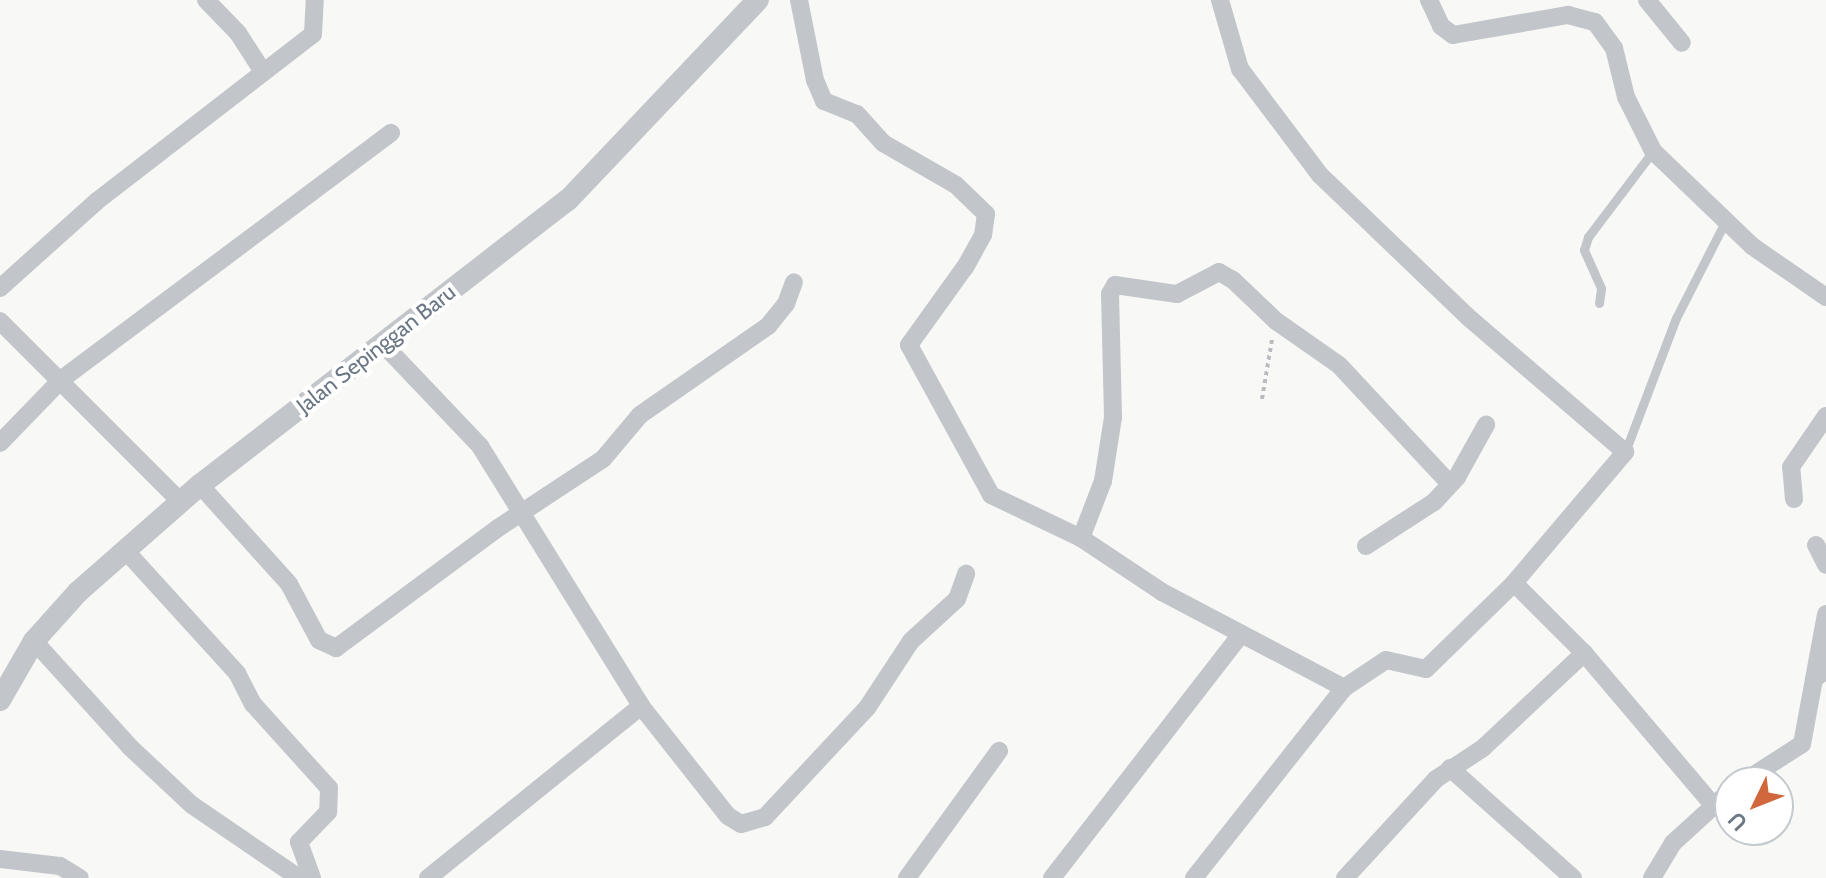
<!DOCTYPE html>
<style>
body{margin:0}
#map{position:relative;width:1826px;height:878px;overflow:hidden;background:#f8f8f6;font-family:Cabin,sans-serif}
div>[style]{position:absolute}
.path>*{height:4px;margin-top:-2px;transform-origin:0;background:repeating-linear-gradient(90deg,#babdbf 0 4px,transparent 0 8px)}
.service>*{height:9px;margin:-4.5px;padding:0 4.5px;transform-origin:4.5px;border-radius:4.5px;background:#c2c5c9}
.minor>*{height:18px;margin:-9px;padding:0 9px;transform-origin:9px;border-radius:9px;background:#c2c5c9}
.tertiary>*{height:22px;margin:-11px;padding:0 11px;transform-origin:11px;border-radius:11px;background:#c2c5c9}
span{translate:-50% -50%;white-space:nowrap;text-align:center;line-height:1.15;-webkit-text-stroke:8px #fff;paint-order:stroke}
.street-label{font-size:22px;color:#6b7784}
.north{position:absolute;left:1714px;top:766px;width:80px;height:80px;box-sizing:border-box;background:#fff;border:2px solid #c4c9ce;border-radius:50%;rotate:227deg;font-size:22px;font-weight:700;line-height:32px;text-align:center;color:#6b7784}
.north::after{content:'';display:block;margin:auto;width:28px;height:36px;background:#d1683d;clip-path:polygon(50% 0,100% 100%,50% 72%,0 100%)}
</style>
<div id="map">
<div class="path">
<i style="left:1262px;top:399px;width:61px;rotate:-80.5deg"></i>
</div>
<div class="service">
<i style="left:1599px;top:303px;width:15px;rotate:-82deg"></i>
<i style="left:1601px;top:288px;width:42px;rotate:-114.1deg"></i>
<i style="left:1584px;top:250px;width:14px;rotate:-73deg"></i>
<i style="left:1588px;top:237px;width:108px;rotate:-52.9deg"></i>
<i style="left:1625px;top:452px;width:143px;rotate:-69.2deg"></i>
<i style="left:1676px;top:318px;width:108px;rotate:-63deg"></i>
</div>
<div class="minor">
<i style="left:206px;top:0;width:46px;rotate:45.9deg"></i>
<i style="left:238px;top:33px;width:46px;rotate:57.3deg"></i>
<i style="left:799px;top:0;width:82px;rotate:78.7deg"></i>
<i style="left:815px;top:80px;width:23px;rotate:67deg"></i>
<i style="left:824px;top:101px;width:35px;rotate:22deg"></i>
<i style="left:857px;top:114px;width:39px;rotate:48deg"></i>
<i style="left:883px;top:143px;width:84px;rotate:29.9deg"></i>
<i style="left:956px;top:185px;width:42px;rotate:44deg"></i>
<i style="left:986px;top:214px;width:21px;rotate:98deg"></i>
<i style="left:983px;top:235px;width:37px;rotate:119deg"></i>
<i style="left:965px;top:267px;width:96px;rotate:125.7deg"></i>
<i style="left:909px;top:345px;width:171px;rotate:61.3deg"></i>
<i style="left:991px;top:495px;width:100px;rotate:25.5deg"></i>
<i style="left:1081px;top:538px;width:97px;rotate:33.7deg"></i>
<i style="left:1162px;top:592px;width:206px;rotate:27.8deg"></i>
<i style="left:1344px;top:688px;width:50px;rotate:-33.7deg"></i>
<i style="left:1386px;top:660px;width:41px;rotate:12.7deg"></i>
<i style="left:1426px;top:669px;width:123px;rotate:-44.3deg"></i>
<i style="left:1514px;top:583px;width:172px;rotate:-49.7deg"></i>
<i style="left:1625px;top:452px;width:208px;rotate:-139.3deg"></i>
<i style="left:1467px;top:316px;width:204px;rotate:-136.2deg"></i>
<i style="left:1320px;top:175px;width:133px;rotate:-127deg"></i>
<i style="left:1240px;top:69px;width:72px;rotate:-106.2deg"></i>
<i style="left:1429px;top:0;width:29px;rotate:65deg"></i>
<i style="left:1441px;top:26px;width:15px;rotate:37deg"></i>
<i style="left:1453px;top:35px;width:117px;rotate:-9.9deg"></i>
<i style="left:1568px;top:15px;width:28px;rotate:15deg"></i>
<i style="left:1595px;top:22px;width:32px;rotate:54deg"></i>
<i style="left:1614px;top:48px;width:50px;rotate:76.2deg"></i>
<i style="left:1626px;top:97px;width:60px;rotate:63.4deg"></i>
<i style="left:1653px;top:151px;width:137px;rotate:43.8deg"></i>
<i style="left:1752px;top:246px;width:90px;rotate:34.6deg"></i>
<i style="left:1647px;top:0;width:55px;rotate:50.9deg"></i>
<i style="left:0;top:288px;width:130px;rotate:-41.9deg"></i>
<i style="left:97px;top:201px;width:273px;rotate:-37.7deg"></i>
<i style="left:313px;top:34px;width:34px;rotate:-87deg"></i>
<i style="left:0;top:321px;width:256px;rotate:45deg"></i>
<i style="left:383px;top:344px;width:141px;rotate:46.4deg"></i>
<i style="left:480px;top:446px;width:306px;rotate:58.2deg"></i>
<i style="left:641px;top:706px;width:140px;rotate:51.7deg"></i>
<i style="left:728px;top:816px;width:15px;rotate:32deg"></i>
<i style="left:741px;top:824px;width:25px;rotate:-16deg"></i>
<i style="left:765px;top:817px;width:149px;rotate:-46.9deg"></i>
<i style="left:867px;top:708px;width:80px;rotate:-56.7deg"></i>
<i style="left:911px;top:641px;width:62px;rotate:-42.4deg"></i>
<i style="left:957px;top:599px;width:27px;rotate:-70deg"></i>
<i style="left:0;top:443px;width:89px;rotate:-45.9deg"></i>
<i style="left:62px;top:379px;width:411px;rotate:-36.8deg"></i>
<i style="left:200px;top:485px;width:133px;rotate:48deg"></i>
<i style="left:289px;top:584px;width:64px;rotate:61.8deg"></i>
<i style="left:319px;top:640px;width:19px;rotate:25deg"></i>
<i style="left:336px;top:648px;width:202px;rotate:-36.5deg"></i>
<i style="left:498px;top:528px;width:126px;rotate:-33.3deg"></i>
<i style="left:603px;top:459px;width:57px;rotate:-49.9deg"></i>
<i style="left:640px;top:415px;width:156px;rotate:-34.8deg"></i>
<i style="left:768px;top:326px;width:28px;rotate:-51deg"></i>
<i style="left:786px;top:304px;width:23px;rotate:-70deg"></i>
<i style="left:1794px;top:499px;width:32px;rotate:-95deg"></i>
<i style="left:1791px;top:467px;width:62px;rotate:-55.5deg"></i>
<i style="left:1081px;top:538px;width:61px;rotate:-68.9deg"></i>
<i style="left:1103px;top:481px;width:65px;rotate:-81.1deg"></i>
<i style="left:1113px;top:417px;width:123px;rotate:-91.4deg"></i>
<i style="left:1110px;top:294px;width:10px;rotate:-61deg"></i>
<i style="left:1115px;top:285px;width:63px;rotate:8.3deg"></i>
<i style="left:1177px;top:294px;width:47px;rotate:-27.6deg"></i>
<i style="left:1219px;top:272px;width:16px;rotate:30deg"></i>
<i style="left:1233px;top:280px;width:59px;rotate:43.6deg"></i>
<i style="left:1276px;top:321px;width:77px;rotate:34.9deg"></i>
<i style="left:1339px;top:365px;width:163px;rotate:47deg"></i>
<i style="left:1816px;top:545px;width:22px;rotate:63deg"></i>
<i style="left:1366px;top:546px;width:81px;rotate:-32.9deg"></i>
<i style="left:1434px;top:502px;width:34px;rotate:-47deg"></i>
<i style="left:1457px;top:477px;width:60px;rotate:-60.9deg"></i>
<i style="left:125px;top:550px;width:166px;rotate:47.7deg"></i>
<i style="left:237px;top:673px;width:35px;rotate:63deg"></i>
<i style="left:253px;top:704px;width:113px;rotate:47.9deg"></i>
<i style="left:329px;top:788px;width:24px;rotate:92deg"></i>
<i style="left:328px;top:812px;width:42px;rotate:134deg"></i>
<i style="left:299px;top:842px;width:38px;rotate:70deg"></i>
<i style="left:1514px;top:583px;width:99px;rotate:45deg"></i>
<i style="left:1584px;top:653px;width:197px;rotate:49.7deg"></i>
<i style="left:34px;top:641px;width:144px;rotate:47.8deg"></i>
<i style="left:131px;top:748px;width:83px;rotate:43.1deg"></i>
<i style="left:192px;top:805px;width:130px;rotate:34.3deg"></i>
<i style="left:1814px;top:679px;width:66px;rotate:-79.5deg"></i>
<i style="left:1450px;top:768px;width:165px;rotate:41.8deg"></i>
<i style="left:1743px;top:782px;width:70px;rotate:-32.8deg"></i>
<i style="left:1802px;top:744px;width:66px;rotate:-79.5deg"></i>
<i style="left:1814px;top:679px;width:15px;rotate:-37deg"></i>
<i style="left:0;top:859px;width:60px;rotate:6.7deg"></i>
<i style="left:60px;top:866px;width:23px;rotate:31deg"></i>
<i style="left:428px;top:878px;width:274px;rotate:-38.9deg"></i>
<i style="left:907px;top:878px;width:157px;rotate:-54.1deg"></i>
<i style="left:1052px;top:878px;width:309px;rotate:-52.2deg"></i>
<i style="left:1194px;top:878px;width:242px;rotate:-51.7deg"></i>
<i style="left:1345px;top:878px;width:134px;rotate:-47.4deg"></i>
<i style="left:1436px;top:779px;width:56px;rotate:-33.4deg"></i>
<i style="left:1483px;top:748px;width:139px;rotate:-43.2deg"></i>
<i style="left:1652px;top:878px;width:41px;rotate:-59deg"></i>
<i style="left:1673px;top:843px;width:77px;rotate:-42.4deg"></i>
</div>
<div class="tertiary">
<i style="left:0;top:700px;width:68px;rotate:-60deg"></i>
<i style="left:34px;top:641px;width:66px;rotate:-48.1deg"></i>
<i style="left:78px;top:592px;width:162px;rotate:-41.3deg"></i>
<i style="left:200px;top:485px;width:465px;rotate:-37.8deg"></i>
<i style="left:568px;top:200px;width:276px;rotate:-46.5deg"></i>
</div>
<div class="street-label">
<span style="left:376px;top:349px;rotate:-38deg">Jalan Sepinggan Baru</span>
</div>
<div class="north">U</div>
</div>
